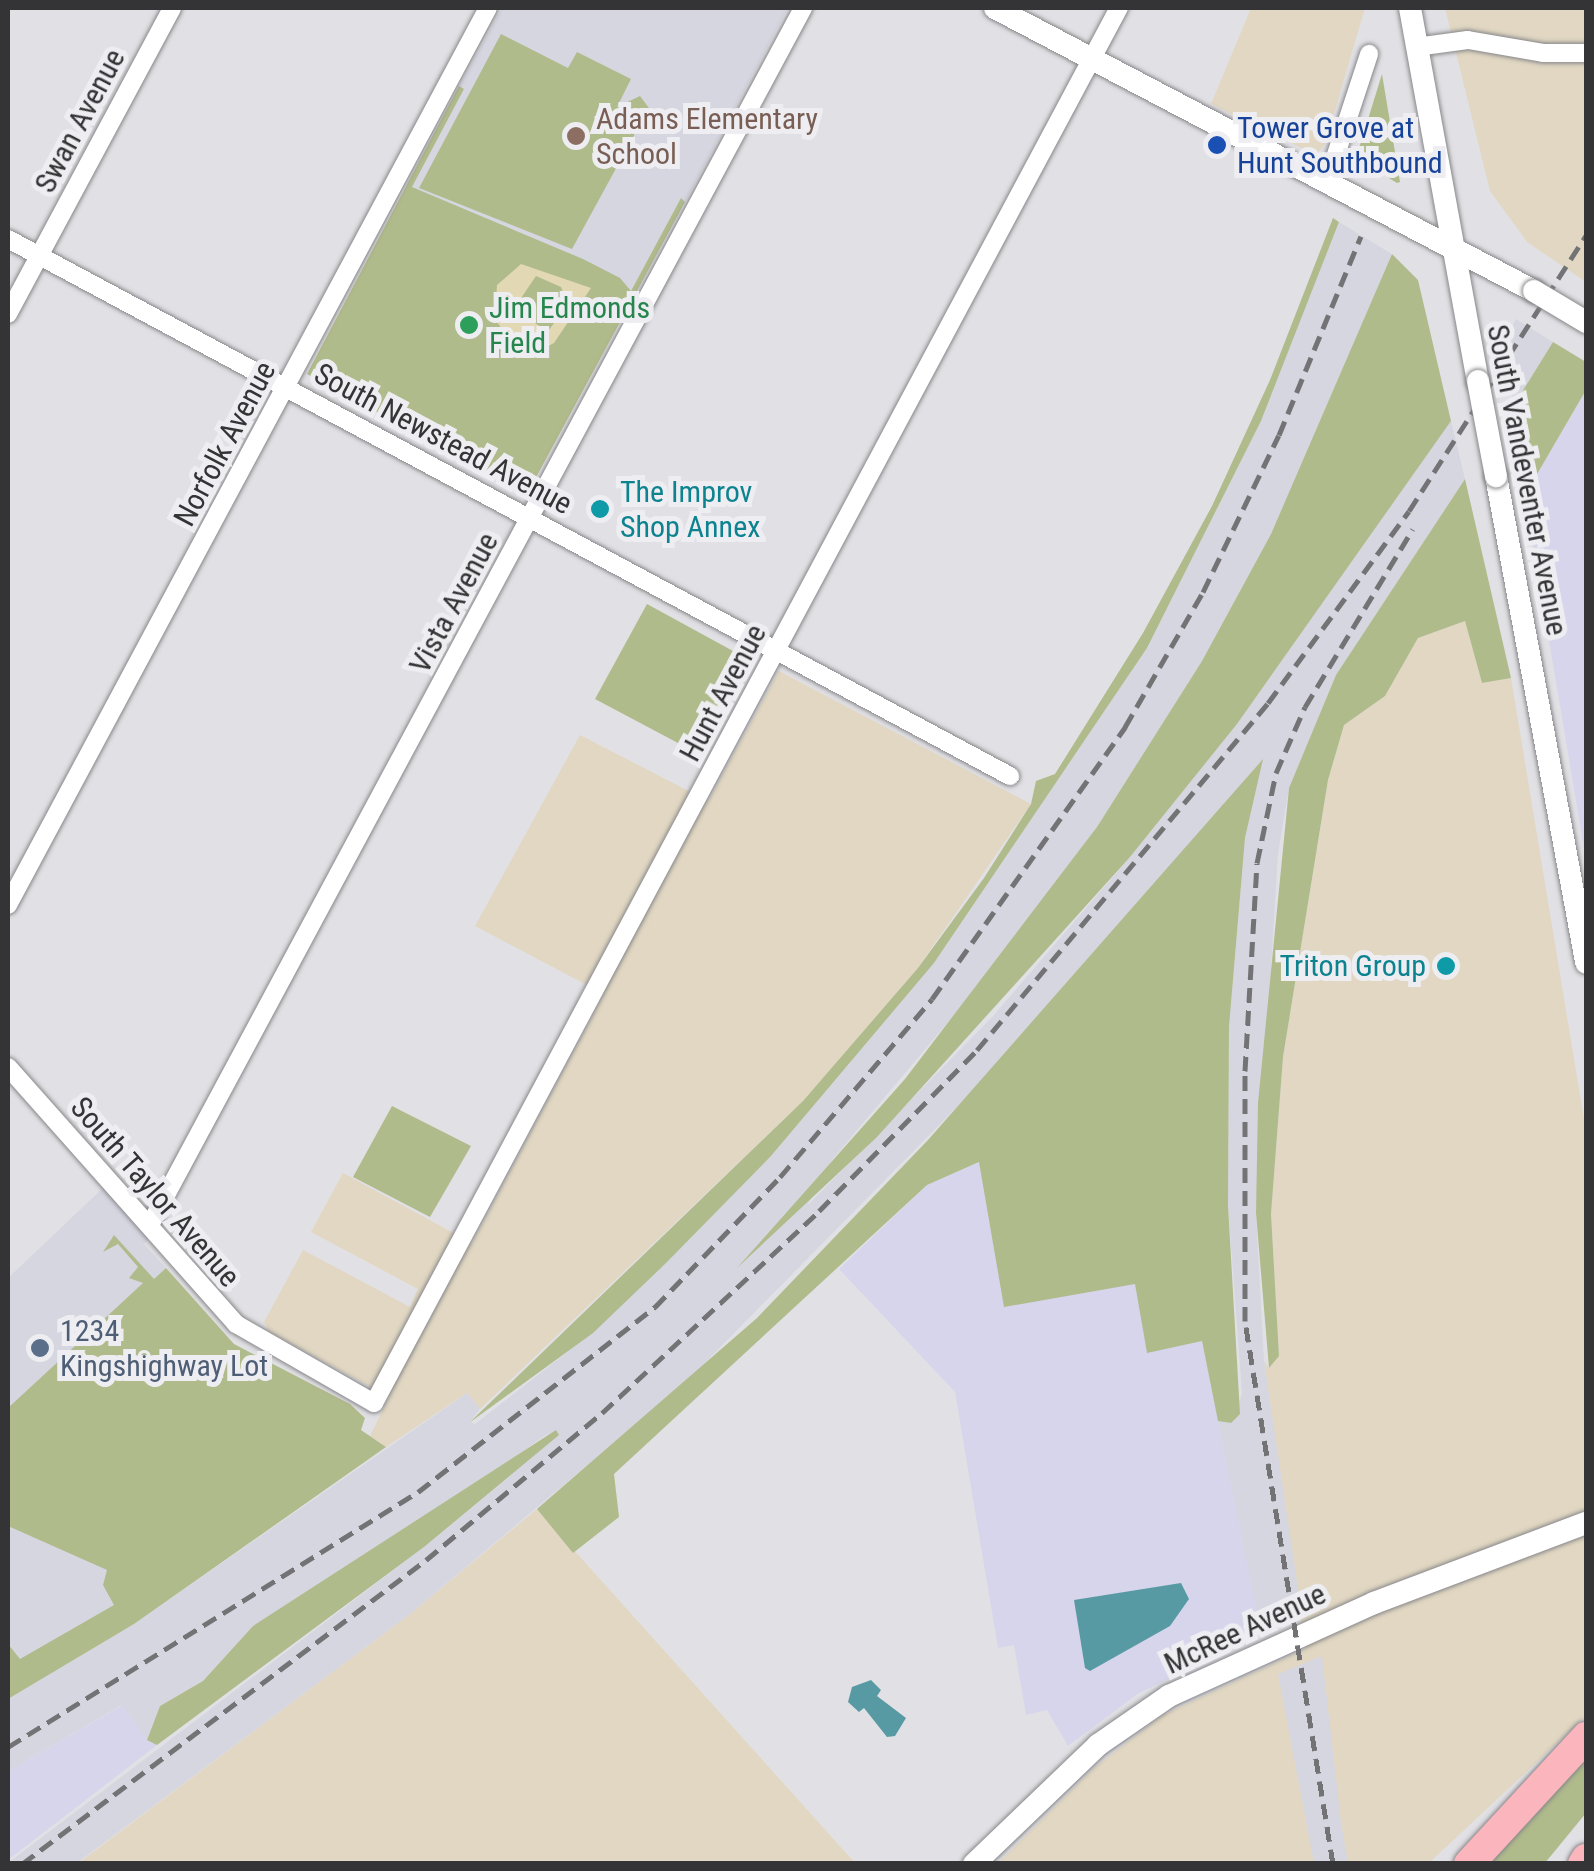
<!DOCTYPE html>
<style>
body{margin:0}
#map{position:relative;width:1594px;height:1871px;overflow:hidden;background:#e1e1e5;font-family:"Roboto Condensed",sans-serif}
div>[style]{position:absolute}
.commercial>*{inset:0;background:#d7d5eb}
.industrial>*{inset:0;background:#e1d7c2}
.built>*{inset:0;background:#d6d6e1}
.green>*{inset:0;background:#b0bb8b}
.sand>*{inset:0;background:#e2d8b3}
.water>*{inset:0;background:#589aa3}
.roads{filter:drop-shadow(0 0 2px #87878a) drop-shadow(0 0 2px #87878a)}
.street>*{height:18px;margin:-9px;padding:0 9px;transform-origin:9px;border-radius:9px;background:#fff}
.secondary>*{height:22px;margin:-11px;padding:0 11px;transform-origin:11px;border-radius:11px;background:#fff}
.highway>*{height:30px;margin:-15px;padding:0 15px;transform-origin:15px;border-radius:15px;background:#fbb5bd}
.rail>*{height:5px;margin-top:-2.5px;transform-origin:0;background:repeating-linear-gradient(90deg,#737375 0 15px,transparent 0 23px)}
.bridges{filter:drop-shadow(0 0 2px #87878a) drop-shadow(0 0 2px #87878a)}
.secondary-bridge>*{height:22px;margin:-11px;padding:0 11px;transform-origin:11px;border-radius:11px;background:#fff}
.dots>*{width:28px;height:28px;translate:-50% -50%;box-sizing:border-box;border:5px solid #eeeef2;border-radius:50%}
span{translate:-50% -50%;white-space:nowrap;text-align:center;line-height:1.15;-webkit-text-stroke:10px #eeeef2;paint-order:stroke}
.education-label{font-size:30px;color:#785e54}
.left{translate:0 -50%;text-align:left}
.street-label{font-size:30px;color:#343436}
.transit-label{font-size:30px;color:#164399}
.leisure-label{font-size:30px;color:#27864d}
.culture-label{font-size:30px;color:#0d838f}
.right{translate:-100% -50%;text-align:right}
.service-label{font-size:30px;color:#4e5e75}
.frame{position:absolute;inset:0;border:10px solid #343436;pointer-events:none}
</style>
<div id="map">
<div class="commercial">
<i style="clip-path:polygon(1586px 390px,1586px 861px,1527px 509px,1529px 488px)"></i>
<i style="clip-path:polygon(1194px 923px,1202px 1341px,1262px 1634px,1139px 1693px,1068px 1746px,1047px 1710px,1026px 1715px,1014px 1645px,998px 1648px,955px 1392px,839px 1269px,927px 1185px,980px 1162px)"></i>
<i style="clip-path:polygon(123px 1705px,157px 1745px,8px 1860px,8px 1771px)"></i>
</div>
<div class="industrial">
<i style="clip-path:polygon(1251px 8px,1365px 8px,1325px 144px,1316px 155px,1211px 104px)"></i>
<i style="clip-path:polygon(1445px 8px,1586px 8px,1586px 282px,1527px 242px,1490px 191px)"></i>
<i style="clip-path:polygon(1465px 621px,1482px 683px,1511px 678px,1586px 1131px,1586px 1716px,1429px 1863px,997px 1864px,1094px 1768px,1163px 1715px,1305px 1649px,1264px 1361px,1269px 1368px,1279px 1356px,1271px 1214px,1283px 1057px,1328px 780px,1344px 725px,1385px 696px,1418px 638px)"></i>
<i style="clip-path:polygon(779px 671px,1031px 804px,918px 968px,803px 1101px,480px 1409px,467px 1393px,386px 1447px,370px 1436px,389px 1397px,269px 1332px,264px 1322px,303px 1250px,410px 1307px,418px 1289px,311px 1232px,343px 1173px,472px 1243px,604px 994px,475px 926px,580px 735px,708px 801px)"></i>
<i style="clip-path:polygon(537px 1509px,855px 1863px,77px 1864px,410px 1614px)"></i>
</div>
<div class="built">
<i style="clip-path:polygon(502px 8px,788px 8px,636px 294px,583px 259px,406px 185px)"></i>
<i style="clip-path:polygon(1339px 222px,1392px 254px,1271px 534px,1202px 661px,1097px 827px,1012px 946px,832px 1160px,807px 1206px,993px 1016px,1130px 857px,1237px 724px,1451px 421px,1465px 479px,1336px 675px,1289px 788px,1278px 854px,1256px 1213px,1264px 1361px,1301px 1608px,1259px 1623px,1218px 1421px,1231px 1423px,1242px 1394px,1228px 1205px,1229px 1027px,1245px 838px,1261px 761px,1017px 1046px,684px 1384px,410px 1614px,77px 1863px,8px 1863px,424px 1547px,508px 1478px,550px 1432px,437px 1512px,253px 1626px,203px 1681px,160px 1706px,147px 1740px,122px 1705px,8px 1771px,8px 1699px,134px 1624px,467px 1393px,480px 1409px,470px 1422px,475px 1424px,593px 1332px,771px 1156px,934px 963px,1147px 648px,1261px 421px)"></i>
<i style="clip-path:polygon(1516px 319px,1553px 342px,1514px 405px,1503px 343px)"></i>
<i style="clip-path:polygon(106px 1185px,153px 1235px,144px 1244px,166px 1268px,8px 1416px,8px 1278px)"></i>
<i style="clip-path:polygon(8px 1518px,170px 1588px,8px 1683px)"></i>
<i style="clip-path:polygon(1322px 1656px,1341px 1822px,1348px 1863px,1314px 1863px,1278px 1674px)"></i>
</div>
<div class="green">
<i style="clip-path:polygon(501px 34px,568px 68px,577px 52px,631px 79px,617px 107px,640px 96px,649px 108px,572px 249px,419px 188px)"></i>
<i style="clip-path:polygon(1382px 74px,1400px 182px,1397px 183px,1356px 158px)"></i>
<i style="clip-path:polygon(459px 86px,464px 89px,412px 187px,583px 259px,620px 278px,631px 291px,681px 198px,685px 202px,527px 494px,307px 374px)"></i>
<i style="clip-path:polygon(1333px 218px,1339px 222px,1261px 421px,1147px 648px,934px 963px,771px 1156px,665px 1264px,593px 1333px,469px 1423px,803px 1101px,918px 968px,984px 878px,1031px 804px,1036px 781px,1055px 774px,1143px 633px,1212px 506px,1270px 380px)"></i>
<i style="clip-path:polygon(1392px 254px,1418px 280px,1451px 421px,1237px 724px,1130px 857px,877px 1137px,737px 1268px,905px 1079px,1097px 827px,1202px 661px,1271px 534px)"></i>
<i style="clip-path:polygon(1553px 342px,1586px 362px,1586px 390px,1529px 488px,1514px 405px)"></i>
<i style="clip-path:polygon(1465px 479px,1511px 678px,1482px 683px,1465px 621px,1418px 638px,1385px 696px,1344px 725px,1328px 780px,1283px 1057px,1271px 1214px,1279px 1356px,1269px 1368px,1256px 1213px,1258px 1103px,1289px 788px,1336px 675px)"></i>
<i style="clip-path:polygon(647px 604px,744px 657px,693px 751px,595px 699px)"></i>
<i style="clip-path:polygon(1263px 759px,1245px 838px,1229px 1027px,1228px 1205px,1240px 1414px,1231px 1423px,1218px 1421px,1202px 1341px,1147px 1353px,1135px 1284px,1004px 1307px,979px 1162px,927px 1185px,614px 1474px,619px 1517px,573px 1553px,537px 1509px,757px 1318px,928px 1140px)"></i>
<i style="clip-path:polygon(392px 1106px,471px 1146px,430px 1217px,353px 1177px)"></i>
<i style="clip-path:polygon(114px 1235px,154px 1279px,166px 1268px,234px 1344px,350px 1404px,365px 1418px,361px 1430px,386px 1447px,134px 1624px,8px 1699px,8px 1644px,20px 1659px,114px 1605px,103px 1585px,107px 1570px,8px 1526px,8px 1408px,143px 1283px,129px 1278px,138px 1267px,118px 1244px,103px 1252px)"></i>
<i style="clip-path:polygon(556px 1430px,559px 1435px,424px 1547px,157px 1745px,147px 1740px,160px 1706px,203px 1681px,253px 1626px)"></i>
<i style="clip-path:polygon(1586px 1755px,1586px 1813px,1545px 1863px,1485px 1864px)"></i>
</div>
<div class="sand">
<i style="clip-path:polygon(evenodd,521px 264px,591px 288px,554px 343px,539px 351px,510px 341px,495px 319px,497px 285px,521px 264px,536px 276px,561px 287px,568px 305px,548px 331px,513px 310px,536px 276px)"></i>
</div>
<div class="water">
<i style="clip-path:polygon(1181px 1583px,1189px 1599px,1170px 1626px,1090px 1671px,1085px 1668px,1074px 1600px)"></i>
<i style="clip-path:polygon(871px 1680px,881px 1690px,877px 1696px,906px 1718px,895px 1736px,887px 1737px,864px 1708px,859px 1712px,848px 1702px,852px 1687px)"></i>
</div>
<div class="roads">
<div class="street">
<i style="left:1416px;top:47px;width:52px;rotate:-7.7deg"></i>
<i style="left:1468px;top:40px;width:76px;rotate:9.8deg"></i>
<i style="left:1543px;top:53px;width:43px"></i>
<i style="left:1327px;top:182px;width:135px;rotate:-71.8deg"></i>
<i style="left:8px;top:239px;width:1137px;rotate:28.19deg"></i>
<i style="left:8px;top:314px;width:347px;rotate:-61.8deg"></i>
<i style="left:8px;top:905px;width:1017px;rotate:-61.85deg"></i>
<i style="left:8px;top:1067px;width:344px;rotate:48.4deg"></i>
<i style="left:236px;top:1324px;width:159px;rotate:29.8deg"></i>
<i style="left:374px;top:1403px;width:1581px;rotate:-61.9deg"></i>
<i style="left:151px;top:1223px;width:1379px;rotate:-61.78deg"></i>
</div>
<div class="secondary">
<i style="left:995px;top:8px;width:609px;rotate:27.7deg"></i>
<i style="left:1410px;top:8px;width:379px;rotate:79.7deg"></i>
<i style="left:1496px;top:476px;width:495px;rotate:79.5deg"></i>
<i style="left:974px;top:1864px;width:172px;rotate:-43.8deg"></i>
<i style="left:1098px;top:1745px;width:86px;rotate:-34.6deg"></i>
<i style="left:1169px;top:1696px;width:225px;rotate:-24.4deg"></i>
<i style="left:1374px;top:1603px;width:227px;rotate:-20.7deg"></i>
</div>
<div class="highway">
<i style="left:1469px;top:1864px;width:173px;rotate:-47.3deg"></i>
<i style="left:1583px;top:1864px;width:6px;rotate:-59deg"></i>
</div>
</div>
<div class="rail">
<i style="left:8px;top:1747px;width:483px;rotate:-31.9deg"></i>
<i style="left:418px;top:1492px;width:301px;rotate:-38deg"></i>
<i style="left:655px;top:1307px;width:180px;rotate:-46.1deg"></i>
<i style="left:780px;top:1177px;width:234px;rotate:-49.5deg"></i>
<i style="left:932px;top:999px;width:334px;rotate:-54.6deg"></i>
<i style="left:1125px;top:727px;width:156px;rotate:-60deg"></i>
<i style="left:1203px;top:592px;width:174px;rotate:-64.2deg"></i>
<i style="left:1279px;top:435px;width:215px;rotate:-67.6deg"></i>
<i style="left:22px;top:1864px;width:506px;rotate:-36.96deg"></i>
<i style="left:426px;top:1560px;width:229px;rotate:-39.9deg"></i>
<i style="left:602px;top:1413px;width:296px;rotate:-42.9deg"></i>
<i style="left:819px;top:1211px;width:226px;rotate:-45.5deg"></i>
<i style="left:977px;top:1050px;width:453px;rotate:-50deg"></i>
<i style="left:1268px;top:703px;width:238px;rotate:-53.7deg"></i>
<i style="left:1409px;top:511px;width:328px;rotate:-57.3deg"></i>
<i style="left:1333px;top:1864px;width:550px;rotate:-99.21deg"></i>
<i style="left:1245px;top:1321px;width:250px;rotate:-90deg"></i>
<i style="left:1245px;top:1071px;width:208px;rotate:-86.7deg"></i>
<i style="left:1257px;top:863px;width:92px;rotate:-78.1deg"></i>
<i style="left:1276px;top:773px;width:72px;rotate:-66.3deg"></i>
<i style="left:1305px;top:707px;width:208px;rotate:-58.8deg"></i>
</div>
<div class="bridges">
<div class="secondary-bridge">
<i style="left:1534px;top:291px;width:61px;rotate:30.8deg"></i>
<i style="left:1478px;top:381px;width:97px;rotate:79.3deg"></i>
</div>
</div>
<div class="dots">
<i style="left:576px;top:136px;background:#8d6e63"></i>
<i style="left:1217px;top:145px;background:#1a4fb4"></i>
<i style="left:469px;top:325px;background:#2e9e5b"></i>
<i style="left:600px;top:509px;background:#0f9aa8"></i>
<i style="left:1446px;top:966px;background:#0f9aa8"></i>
<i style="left:40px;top:1348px;background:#5c6f8a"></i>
</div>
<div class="education-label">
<span class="left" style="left:596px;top:136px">Adams Elementary<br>School</span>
</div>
<div class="street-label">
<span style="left:80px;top:121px;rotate:-62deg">Swan Avenue</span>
<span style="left:443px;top:439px;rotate:28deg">South Newstead Avenue</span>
<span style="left:225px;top:444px;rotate:-62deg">Norfolk Avenue</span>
<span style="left:1527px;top:480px;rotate:79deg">South Vandeventer Avenue</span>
<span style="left:454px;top:603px;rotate:-62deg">Vista Avenue</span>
<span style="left:723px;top:693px;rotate:-62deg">Hunt Avenue</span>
<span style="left:155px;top:1192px;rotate:49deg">South Taylor Avenue</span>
<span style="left:1245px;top:1629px;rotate:-25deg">McRee Avenue</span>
</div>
<div class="transit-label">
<span class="left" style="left:1237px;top:145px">Tower Grove at<br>Hunt Southbound</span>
</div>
<div class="leisure-label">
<span class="left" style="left:489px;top:325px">Jim Edmonds<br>Field</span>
</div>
<div class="culture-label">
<span class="left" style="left:620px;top:509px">The Improv<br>Shop Annex</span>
<span class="right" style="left:1426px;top:966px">Triton Group</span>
</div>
<div class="service-label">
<span class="left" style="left:60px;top:1348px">1234<br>Kingshighway Lot</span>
</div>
<div class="frame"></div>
</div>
